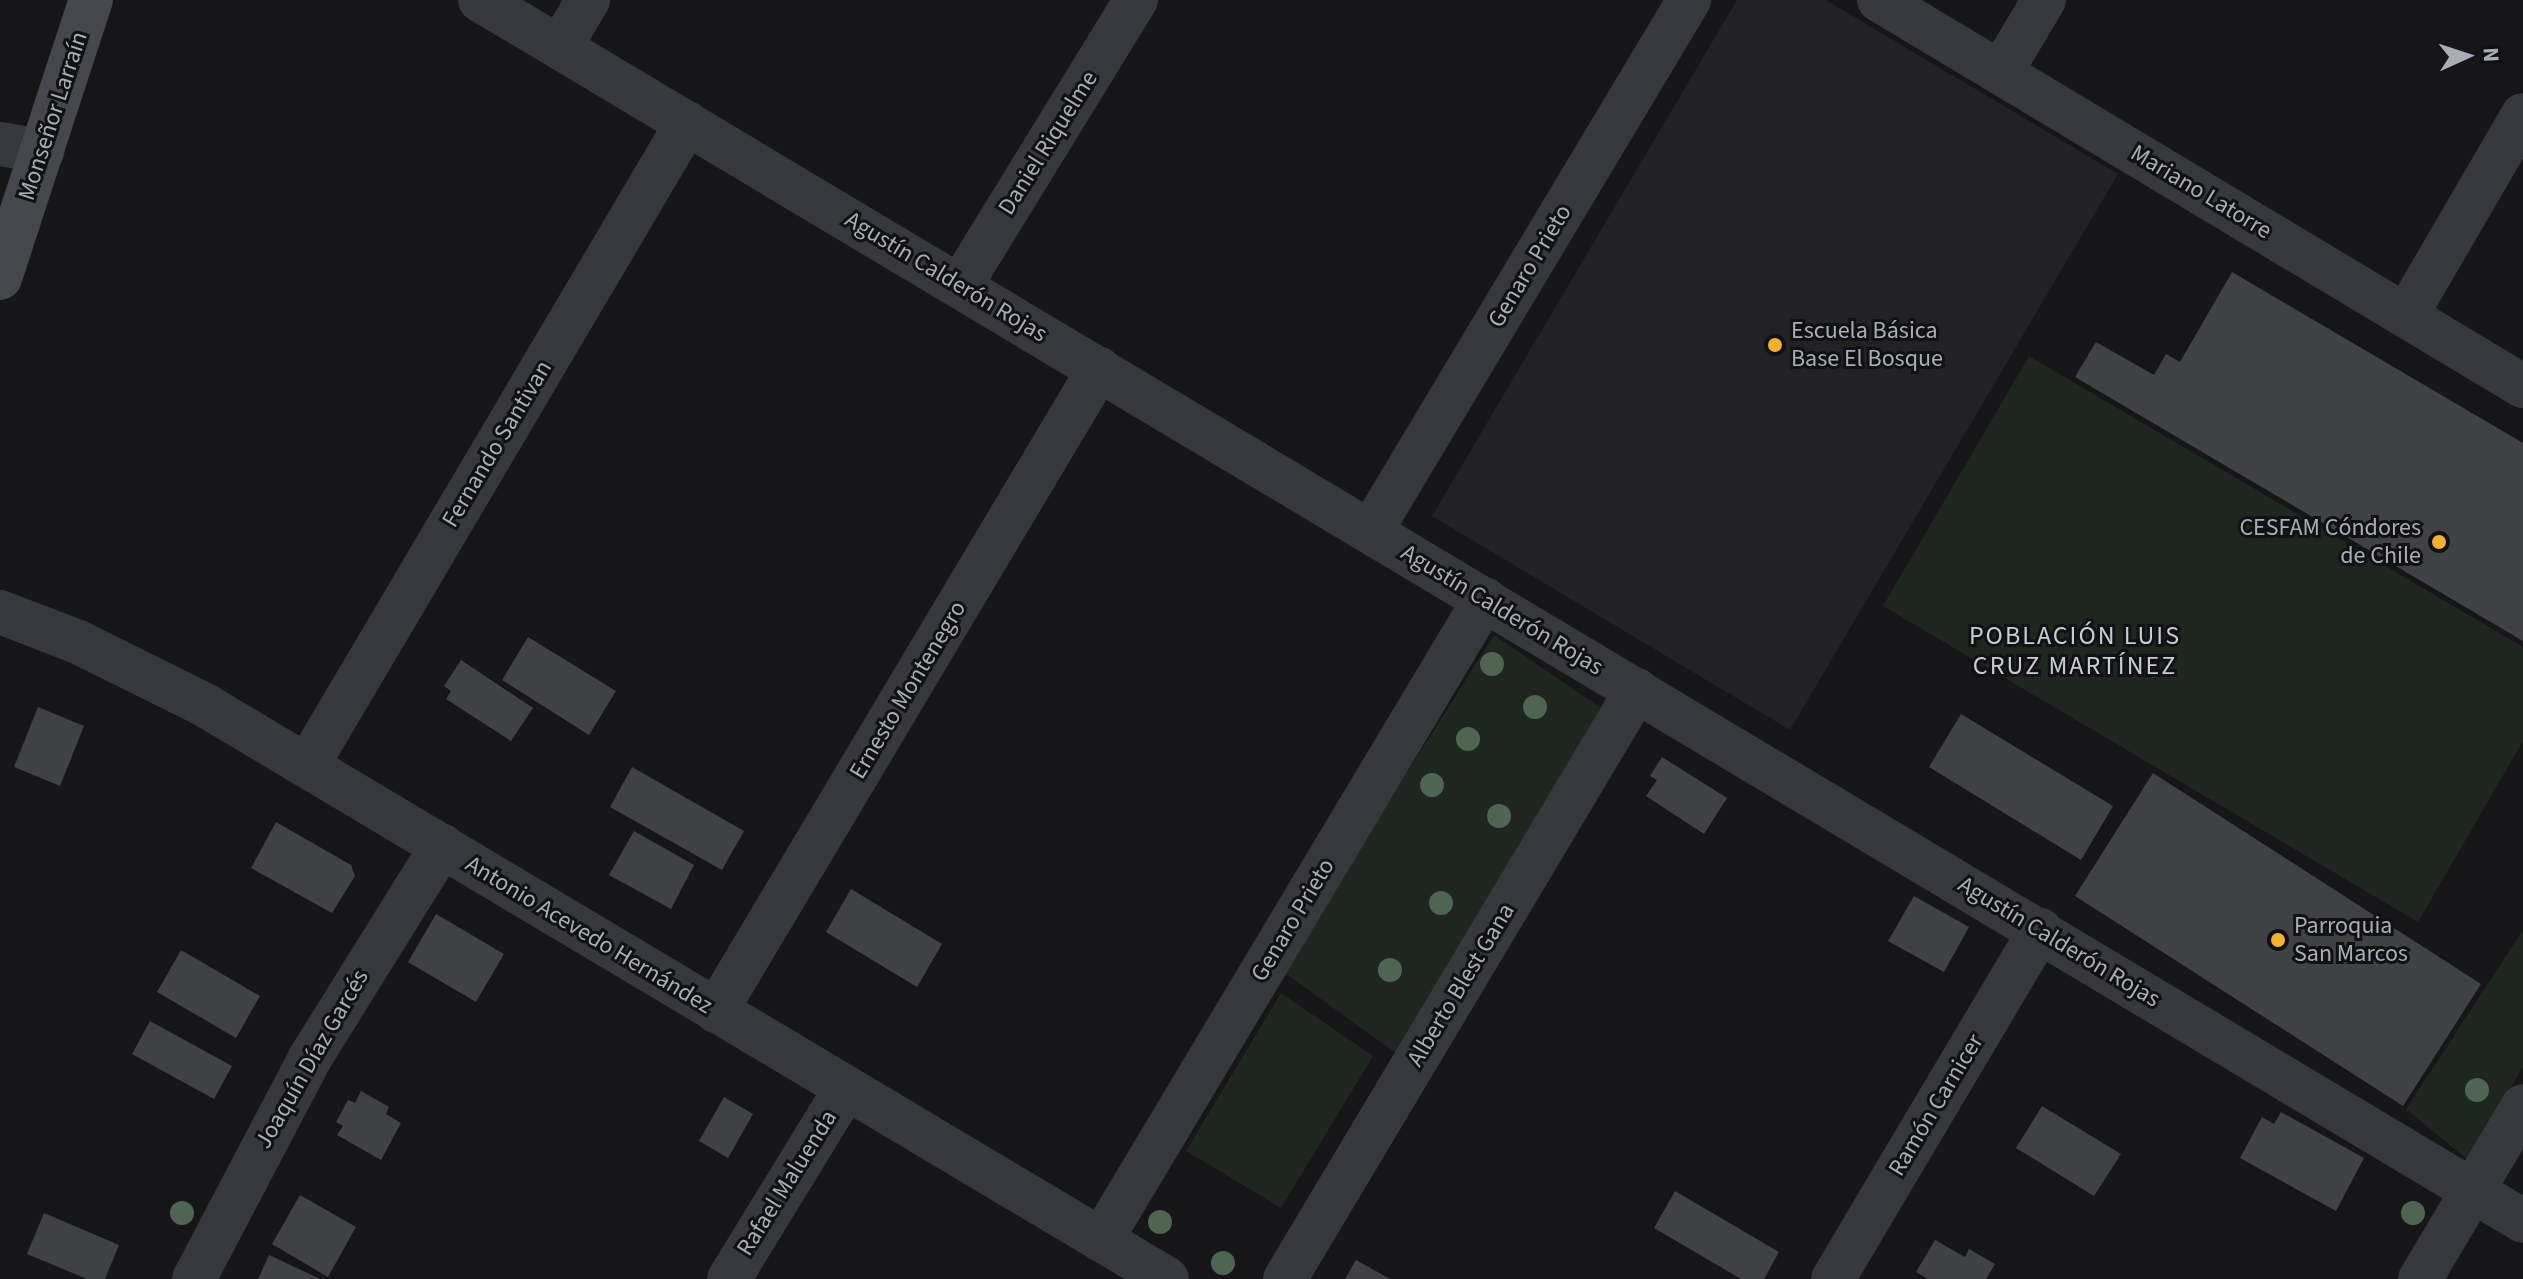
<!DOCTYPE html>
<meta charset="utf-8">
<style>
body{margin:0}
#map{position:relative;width:2523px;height:1279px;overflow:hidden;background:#161618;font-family:"Source Sans 3",sans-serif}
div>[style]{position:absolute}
.built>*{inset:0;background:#222225}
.green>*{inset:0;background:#1e261f}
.building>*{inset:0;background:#404145}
.street>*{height:44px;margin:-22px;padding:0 22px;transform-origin:22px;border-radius:22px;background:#37383d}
.secondary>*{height:44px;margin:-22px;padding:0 22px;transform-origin:22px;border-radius:22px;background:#45474d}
.trees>*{width:24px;height:24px;margin:-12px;border-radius:50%;background:#506452}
.dots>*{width:22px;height:22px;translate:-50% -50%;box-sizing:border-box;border:4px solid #111113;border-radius:50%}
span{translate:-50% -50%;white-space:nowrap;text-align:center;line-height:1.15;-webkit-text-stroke:6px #111113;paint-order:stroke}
.street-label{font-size:24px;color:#a8adb8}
.poi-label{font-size:24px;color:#a8adb8}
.left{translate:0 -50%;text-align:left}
.right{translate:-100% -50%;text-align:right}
.neighbourhood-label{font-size:26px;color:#c9ccd4;letter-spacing:2px}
.north{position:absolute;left:2427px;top:16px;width:80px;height:80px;-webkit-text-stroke:6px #111113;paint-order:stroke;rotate:87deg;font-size:22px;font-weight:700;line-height:32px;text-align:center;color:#a8adb8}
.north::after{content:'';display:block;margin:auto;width:28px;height:36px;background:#a8adb8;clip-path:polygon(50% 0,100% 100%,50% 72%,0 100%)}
</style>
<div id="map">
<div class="built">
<i style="clip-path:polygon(1737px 0,1826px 0,2118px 174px,1790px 730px,1432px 516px)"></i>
</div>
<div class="green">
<i style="clip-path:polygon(2029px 356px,2523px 647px,2523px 741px,2418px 922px,1883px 606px)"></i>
<i style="clip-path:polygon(1494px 635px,1601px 708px,1400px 1056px,1282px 971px)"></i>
<i style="clip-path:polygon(2523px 930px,2523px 1067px,2468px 1160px,2406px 1109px)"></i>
<i style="clip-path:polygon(1281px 993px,1373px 1056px,1281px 1208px,1186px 1151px)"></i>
</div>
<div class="building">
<i style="clip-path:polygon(2232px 272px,2523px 443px,2523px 641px,2075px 377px,2096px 342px,2154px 375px,2166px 354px,2180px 362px)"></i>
<i style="clip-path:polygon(528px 637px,616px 691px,589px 735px,502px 680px)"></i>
<i style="clip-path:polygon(461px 660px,533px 708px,511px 741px,446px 699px,451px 691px,444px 686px)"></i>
<i style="clip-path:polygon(38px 707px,84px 726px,60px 786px,14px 767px)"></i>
<i style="clip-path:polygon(1961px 714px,2113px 806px,2081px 860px,1929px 767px)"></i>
<i style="clip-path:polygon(1662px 757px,1727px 798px,1704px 834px,1646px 796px,1657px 780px,1650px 776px)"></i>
<i style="clip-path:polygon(632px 767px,744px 831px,722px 870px,610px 807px)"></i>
<i style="clip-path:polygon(2153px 773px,2481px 984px,2403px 1106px,2075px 896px)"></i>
<i style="clip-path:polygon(276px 822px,351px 865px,355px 876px,332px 913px,251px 868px)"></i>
<i style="clip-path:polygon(634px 831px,694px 865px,671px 909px,609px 875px)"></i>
<i style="clip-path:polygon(851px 889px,942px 944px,917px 987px,826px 932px)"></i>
<i style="clip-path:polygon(1914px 896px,1969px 927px,1944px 972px,1888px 941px)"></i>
<i style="clip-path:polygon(436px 914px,504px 954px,476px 1002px,408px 962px)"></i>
<i style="clip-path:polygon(181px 950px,260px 996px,236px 1038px,157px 992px)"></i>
<i style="clip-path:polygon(150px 1021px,232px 1066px,214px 1099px,132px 1054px)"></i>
<i style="clip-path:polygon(361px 1091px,389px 1107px,386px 1114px,401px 1123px,381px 1160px,337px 1135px,343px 1126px,336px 1122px,348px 1100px,355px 1103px)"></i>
<i style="clip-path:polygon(724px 1097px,753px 1114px,728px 1158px,699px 1141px)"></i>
<i style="clip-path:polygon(2042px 1106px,2121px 1154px,2094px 1196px,2016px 1148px)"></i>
<i style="clip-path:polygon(2281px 1112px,2364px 1158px,2336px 1211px,2240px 1158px,2262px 1117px,2274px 1124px)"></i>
<i style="clip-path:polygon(1675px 1191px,1779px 1252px,1764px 1279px,1741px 1279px,1654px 1228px)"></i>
<i style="clip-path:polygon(300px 1195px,356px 1227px,328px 1277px,272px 1244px)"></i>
<i style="clip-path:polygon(44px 1213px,119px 1245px,105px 1279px,87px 1279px,27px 1254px)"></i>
<i style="clip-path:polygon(1935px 1240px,1965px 1257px,1969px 1249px,1995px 1264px,1986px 1279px,1928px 1279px,1916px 1272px)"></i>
<i style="clip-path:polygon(269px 1255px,320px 1279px,258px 1279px)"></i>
<i style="clip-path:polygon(1356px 1260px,1390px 1279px,1345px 1279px)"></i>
</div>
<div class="street">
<i style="left:480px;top:0;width:2380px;rotate:30.86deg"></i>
<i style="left:1879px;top:0;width:751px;rotate:30.94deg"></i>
<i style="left:560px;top:47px;width:55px;rotate:-59.2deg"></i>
<i style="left:2001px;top:72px;width:84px;rotate:-59.2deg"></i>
<i style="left:0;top:144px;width:43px;rotate:9.5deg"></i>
<i style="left:960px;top:286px;width:336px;rotate:-58.4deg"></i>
<i style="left:2407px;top:314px;width:230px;rotate:-59.8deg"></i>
<i style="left:1371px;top:531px;width:619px;rotate:-59.08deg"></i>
<i style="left:0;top:612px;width:84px;rotate:21deg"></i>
<i style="left:78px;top:642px;width:140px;rotate:26.4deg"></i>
<i style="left:203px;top:704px;width:1122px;rotate:30.81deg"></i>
<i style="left:307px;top:766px;width:747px;rotate:-59.42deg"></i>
<i style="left:716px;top:1011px;width:748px;rotate:-59.18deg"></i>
<i style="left:1101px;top:1240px;width:747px;rotate:-59.08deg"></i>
<i style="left:194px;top:1279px;width:250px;rotate:-62.3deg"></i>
<i style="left:310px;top:1058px;width:250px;rotate:-58.1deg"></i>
<i style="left:729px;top:1279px;width:224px;rotate:-58.5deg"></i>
<i style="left:1285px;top:1279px;width:686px;rotate:-59.14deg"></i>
<i style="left:1833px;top:1279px;width:406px;rotate:-59.3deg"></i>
<i style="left:2420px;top:1279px;width:201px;rotate:-59.2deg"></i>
</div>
<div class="secondary">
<i style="left:0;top:278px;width:293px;rotate:-71.9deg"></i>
</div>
<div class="trees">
<i style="left:1492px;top:664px"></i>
<i style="left:1535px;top:707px"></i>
<i style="left:1468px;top:739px"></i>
<i style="left:1432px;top:785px"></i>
<i style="left:1499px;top:816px"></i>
<i style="left:1441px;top:903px"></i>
<i style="left:1390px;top:970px"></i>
<i style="left:2477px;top:1090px"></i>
<i style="left:182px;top:1213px"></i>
<i style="left:2413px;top:1213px"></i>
<i style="left:1160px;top:1222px"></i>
<i style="left:1223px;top:1263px"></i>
</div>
<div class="dots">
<i style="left:1775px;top:345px;background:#f2b134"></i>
<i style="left:2439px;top:542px;background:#f2b134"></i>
<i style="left:2278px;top:940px;background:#f2b134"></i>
</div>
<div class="street-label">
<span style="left:53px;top:116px;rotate:-72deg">Monseñor Larraín</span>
<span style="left:1048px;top:143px;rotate:-58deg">Daniel Riquelme</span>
<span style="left:2201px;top:192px;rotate:31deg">Mariano Latorre</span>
<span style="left:1530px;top:266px;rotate:-59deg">Genaro Prieto</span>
<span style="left:946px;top:277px;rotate:31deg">Agustín Calderón Rojas</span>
<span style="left:497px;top:444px;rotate:-59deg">Fernando Santivan</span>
<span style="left:1502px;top:610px;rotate:31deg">Agustín Calderón Rojas</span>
<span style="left:908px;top:690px;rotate:-59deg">Ernesto Montenegro</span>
<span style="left:1293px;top:920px;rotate:-59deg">Genaro Prieto</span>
<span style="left:589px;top:935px;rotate:31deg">Antonio Acevedo Hernández</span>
<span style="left:2059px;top:942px;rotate:31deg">Agustín Calderón Rojas</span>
<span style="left:1461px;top:985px;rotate:-59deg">Alberto Blest Gana</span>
<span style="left:312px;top:1059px;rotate:-60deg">Joaquín Díaz Garcés</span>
<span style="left:1936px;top:1105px;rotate:-59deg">Ramón Carnicer</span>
<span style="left:787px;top:1183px;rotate:-58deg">Rafael Maluenda</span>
</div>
<div class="poi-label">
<span class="left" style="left:1791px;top:345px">Escuela Básica<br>Base El Bosque</span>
<span class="right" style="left:2421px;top:542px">CESFAM Cóndores<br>de Chile</span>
<span class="left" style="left:2294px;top:940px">Parroquia<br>San Marcos</span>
</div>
<div class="neighbourhood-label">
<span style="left:2075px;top:651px">POBLACIÓN LUIS<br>CRUZ MARTÍNEZ</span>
</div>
<div class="north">N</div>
</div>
